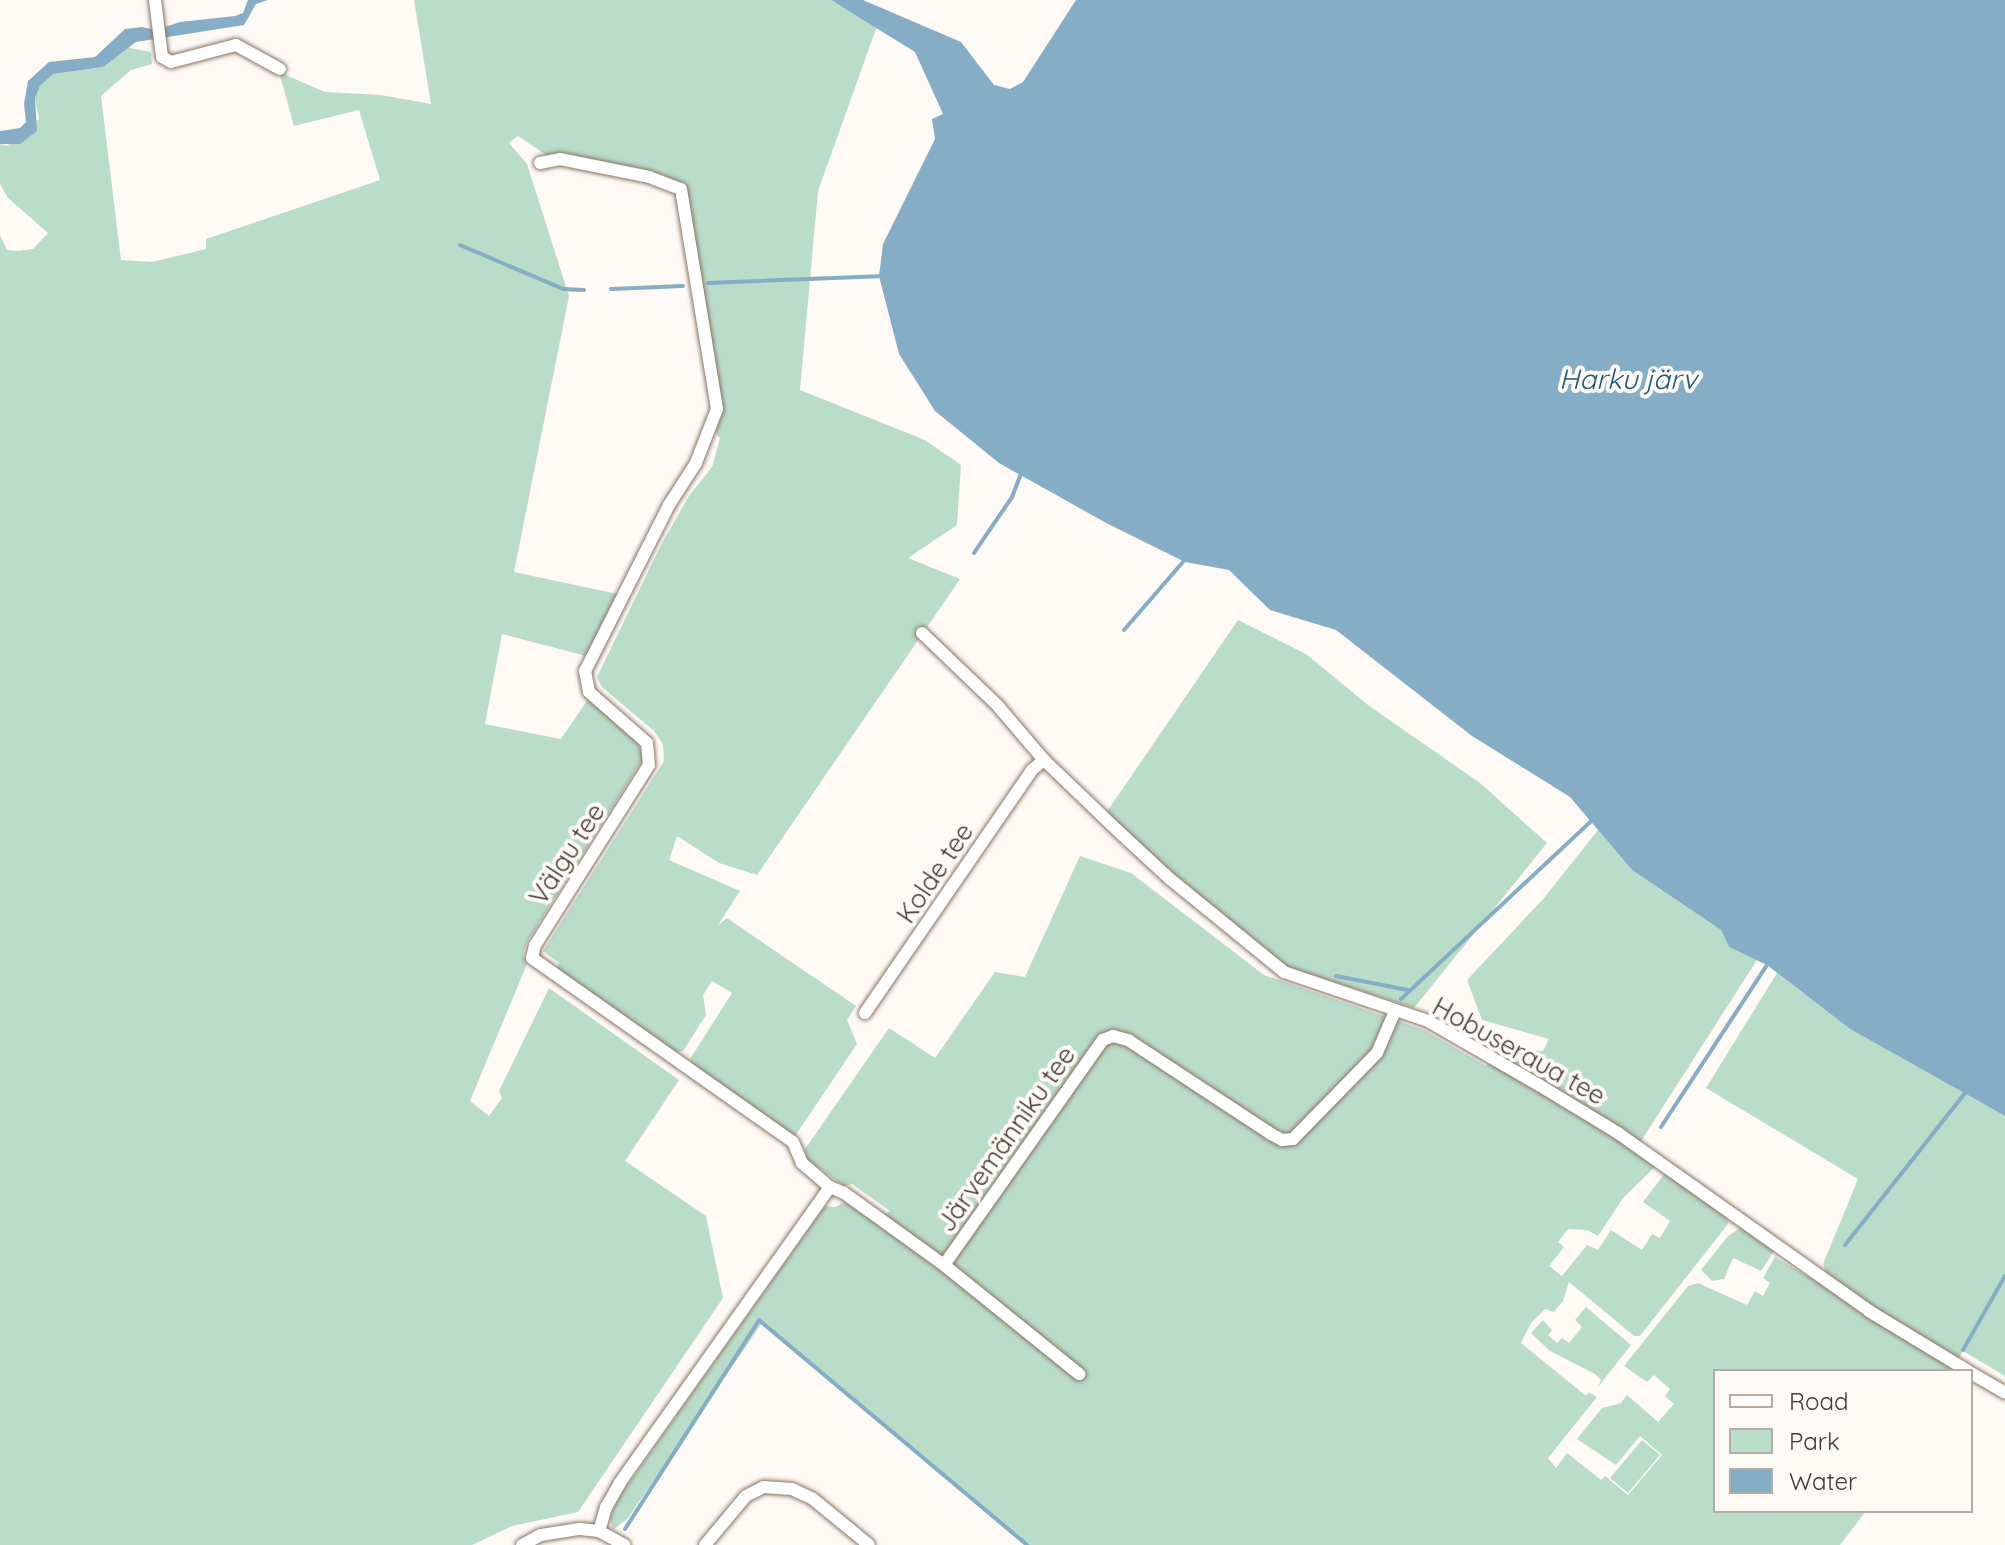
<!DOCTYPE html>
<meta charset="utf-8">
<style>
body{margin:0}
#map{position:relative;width:2005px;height:1545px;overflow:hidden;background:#fffaf6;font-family:Quicksand,sans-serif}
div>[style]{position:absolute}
.green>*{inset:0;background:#baddca}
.water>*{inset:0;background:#86adc6}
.stream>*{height:4px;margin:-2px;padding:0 2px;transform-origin:2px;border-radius:2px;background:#86adc6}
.roads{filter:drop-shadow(0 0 2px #897561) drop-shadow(0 0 2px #897561)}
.minor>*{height:12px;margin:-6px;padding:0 6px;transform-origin:6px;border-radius:6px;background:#fff}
span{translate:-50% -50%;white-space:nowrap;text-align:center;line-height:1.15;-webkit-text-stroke:8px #fffaf6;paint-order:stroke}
.street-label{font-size:26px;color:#433a31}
.water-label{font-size:28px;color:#175a7d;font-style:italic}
.legend{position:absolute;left:1713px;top:1369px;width:260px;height:144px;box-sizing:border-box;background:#fffaf6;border:2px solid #b4ada7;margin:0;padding:10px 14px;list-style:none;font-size:24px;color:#433a31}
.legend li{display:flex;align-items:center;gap:16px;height:40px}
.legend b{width:40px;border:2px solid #b4ada7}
</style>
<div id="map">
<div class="green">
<i style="clip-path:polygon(414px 0,830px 0,877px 26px,818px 191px,800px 390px,925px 440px,961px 465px,957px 525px,908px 558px,960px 579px,757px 875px,719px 863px,677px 836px,669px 860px,740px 891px,718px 925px,727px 918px,856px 1006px,847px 1020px,857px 1044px,795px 1136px,693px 1065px,690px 1059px,732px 993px,712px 981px,703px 995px,706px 1015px,683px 1051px,675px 1052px,555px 970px,559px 963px,543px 951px,664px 761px,663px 744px,654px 731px,602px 687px,597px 677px,662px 543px,689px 496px,712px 467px,720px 438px,716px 433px,722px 409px,686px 187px,667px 176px,559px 152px,546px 155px,518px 136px,509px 143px,527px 164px,569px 296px,514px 572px,618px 594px,586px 656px,502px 634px,485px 724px,561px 739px,588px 699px,634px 736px,644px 758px,527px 942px,523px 954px,527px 964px,470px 1101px,489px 1116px,502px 1098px,499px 1091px,549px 988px,679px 1080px,625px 1161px,706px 1216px,723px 1298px,578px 1512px,512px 1526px,472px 1545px,0 1545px,0 235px,7px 250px,19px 251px,33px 249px,48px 233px,8px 198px,0 184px,0 144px,7px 146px,39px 119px,35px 98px,40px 86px,53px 74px,103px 67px,125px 47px,151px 52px,152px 64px,131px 70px,101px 96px,121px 260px,152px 262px,206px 249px,206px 239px,380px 180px,359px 110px,294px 126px,279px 72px,325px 92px,381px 95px,431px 104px)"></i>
<i style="clip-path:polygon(1238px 620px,1306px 654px,1368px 705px,1480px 783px,1547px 843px,1414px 1008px,1288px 967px,1178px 878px,1106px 813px)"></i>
<i style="clip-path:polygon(1598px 830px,1632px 870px,1721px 930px,1729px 947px,1757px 960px,1634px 1152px,1655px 1167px,1623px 1198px,1598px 1236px,1587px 1230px,1568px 1229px,1558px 1242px,1564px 1247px,1549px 1266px,1562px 1276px,1587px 1245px,1598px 1250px,1611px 1230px,1642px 1250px,1652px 1234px,1660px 1238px,1670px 1221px,1643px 1202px,1665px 1173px,1727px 1216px,1728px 1224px,1640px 1336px,1634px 1336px,1569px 1282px,1563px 1301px,1554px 1312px,1545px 1309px,1531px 1323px,1521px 1343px,1585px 1395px,1590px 1393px,1597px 1397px,1548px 1458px,1556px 1468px,1567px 1453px,1601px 1480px,1605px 1476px,1628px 1495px,1662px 1455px,1640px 1436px,1616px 1465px,1577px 1439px,1602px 1408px,1621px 1403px,1627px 1395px,1658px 1422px,1674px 1404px,1665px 1396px,1670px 1389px,1654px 1375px,1647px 1382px,1624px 1366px,1688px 1286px,1698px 1283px,1747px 1305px,1755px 1291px,1763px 1296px,1770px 1283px,1763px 1278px,1775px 1257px,1834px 1292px,1823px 1264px,1858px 1179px,1706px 1088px,1777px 973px,1850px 1029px,2005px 1116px,2005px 1376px,1963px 1351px,1951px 1371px,1715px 1371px,1715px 1511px,1866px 1511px,1840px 1545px,1026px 1545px,762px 1323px,628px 1518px,613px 1530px,610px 1518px,617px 1500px,825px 1206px,835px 1207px,845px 1202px,874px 1222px,890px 1211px,852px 1184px,844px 1186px,806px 1159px,805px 1149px,889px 1028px,935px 1058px,995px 972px,1025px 977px,1080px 856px,1131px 873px,1264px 975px,1424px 1030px,1486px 1066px,1505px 1047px,1543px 1051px,1549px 1039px,1482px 1020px,1467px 980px,1544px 898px)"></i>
<i style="clip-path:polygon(1740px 1228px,1774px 1251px,1761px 1271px,1733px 1258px,1724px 1279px,1712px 1281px,1701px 1270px,1728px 1236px)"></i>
<i style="clip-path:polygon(1586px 1307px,1631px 1345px,1598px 1387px,1601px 1380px,1595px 1374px,1550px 1351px,1531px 1333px,1543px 1320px,1552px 1330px,1548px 1335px,1557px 1343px,1562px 1338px,1569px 1343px,1582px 1327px,1575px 1320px)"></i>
<i style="clip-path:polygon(1642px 1440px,1660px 1455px,1628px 1493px,1610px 1478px)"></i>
</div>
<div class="water">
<i style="clip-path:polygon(248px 0,268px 0,256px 4px,244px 25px,136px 42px,103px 67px,53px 74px,40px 86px,35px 98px,37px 131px,20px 144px,0 144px,0 131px,20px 128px,26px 122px,24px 104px,28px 81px,49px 62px,95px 57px,125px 29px,142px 27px,156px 30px,180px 22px,235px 16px,243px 13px)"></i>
<i style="clip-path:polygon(831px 0,863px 0,961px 42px,994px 85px,1010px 89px,1023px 82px,1076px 0,2005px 0,2005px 1116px,1850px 1029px,1767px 965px,1729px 947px,1721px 930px,1632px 870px,1570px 797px,1472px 736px,1336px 630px,1270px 610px,1229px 570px,1185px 562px,1108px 524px,999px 463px,935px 411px,899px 354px,879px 276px,883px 244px,935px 139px,932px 119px,943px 114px,915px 52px)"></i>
</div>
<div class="stream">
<i style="left:460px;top:245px;width:112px;rotate:23.1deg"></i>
<i style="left:563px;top:289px;width:21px;rotate:3deg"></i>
<i style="left:708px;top:283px;width:171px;rotate:-2.3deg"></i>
<i style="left:611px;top:289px;width:72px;rotate:-2.4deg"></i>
<i style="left:974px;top:553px;width:68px;rotate:-55.8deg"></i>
<i style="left:1012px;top:497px;width:25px;rotate:-69deg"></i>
<i style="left:1124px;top:630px;width:90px;rotate:-49.1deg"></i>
<i style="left:1336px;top:976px;width:73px;rotate:11deg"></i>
<i style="left:1401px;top:999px;width:260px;rotate:-43.1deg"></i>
<i style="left:1661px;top:1127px;width:194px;rotate:-56.8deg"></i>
<i style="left:1845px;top:1245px;width:194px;rotate:-51.7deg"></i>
<i style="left:1963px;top:1350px;width:85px;rotate:-60.4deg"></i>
<i style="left:625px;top:1529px;width:248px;rotate:-57.3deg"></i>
<i style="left:759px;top:1320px;width:350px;rotate:40deg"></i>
</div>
<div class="roads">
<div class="minor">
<i style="left:155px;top:0;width:57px;rotate:83deg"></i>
<i style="left:162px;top:57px;width:10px;rotate:29deg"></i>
<i style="left:171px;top:62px;width:67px;rotate:-14.7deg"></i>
<i style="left:236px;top:45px;width:50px;rotate:28.6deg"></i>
<i style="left:540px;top:163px;width:20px;rotate:-11deg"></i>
<i style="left:560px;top:159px;width:91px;rotate:11.4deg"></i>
<i style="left:649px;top:177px;width:34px;rotate:21deg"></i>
<i style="left:681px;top:189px;width:223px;rotate:80.7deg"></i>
<i style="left:717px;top:409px;width:58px;rotate:111.3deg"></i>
<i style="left:696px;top:463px;width:50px;rotate:122.7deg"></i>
<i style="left:669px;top:505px;width:186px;rotate:116.8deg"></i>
<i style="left:585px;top:671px;width:21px;rotate:79deg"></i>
<i style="left:589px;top:692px;width:77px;rotate:41.3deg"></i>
<i style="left:647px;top:743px;width:22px;rotate:85deg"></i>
<i style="left:649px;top:765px;width:213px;rotate:122.3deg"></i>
<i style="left:535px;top:945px;width:13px;rotate:103deg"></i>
<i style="left:532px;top:958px;width:319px;rotate:35.2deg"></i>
<i style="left:793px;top:1142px;width:23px;rotate:67deg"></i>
<i style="left:802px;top:1163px;width:37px;rotate:41deg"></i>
<i style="left:830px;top:1187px;width:363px;rotate:125.4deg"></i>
<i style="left:620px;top:1483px;width:28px;rotate:120deg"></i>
<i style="left:606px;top:1507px;width:25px;rotate:106deg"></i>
<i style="left:922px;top:633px;width:105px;rotate:43.8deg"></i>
<i style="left:998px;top:706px;width:71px;rotate:49.6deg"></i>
<i style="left:1044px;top:760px;width:101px;rotate:43.8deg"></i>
<i style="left:1117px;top:830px;width:72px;rotate:42.8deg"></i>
<i style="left:1170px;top:879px;width:147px;rotate:39.2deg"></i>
<i style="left:1284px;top:972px;width:152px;rotate:18.8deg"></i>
<i style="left:1428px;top:1021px;width:128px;rotate:30deg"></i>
<i style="left:1539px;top:1085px;width:92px;rotate:31.3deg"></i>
<i style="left:1618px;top:1133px;width:308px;rotate:35.3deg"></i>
<i style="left:1869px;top:1311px;width:116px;rotate:31.2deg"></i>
<i style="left:865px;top:1013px;width:295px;rotate:-55.5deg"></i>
<i style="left:1032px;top:770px;width:16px;rotate:-40deg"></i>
<i style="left:830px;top:1187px;width:15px;rotate:23deg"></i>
<i style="left:844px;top:1193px;width:123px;rotate:35.8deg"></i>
<i style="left:944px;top:1265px;width:276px;rotate:-54.8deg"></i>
<i style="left:1103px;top:1040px;width:11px;rotate:-22deg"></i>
<i style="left:1113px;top:1036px;width:16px;rotate:15deg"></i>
<i style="left:1128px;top:1040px;width:171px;rotate:33.3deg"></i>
<i style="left:1271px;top:1134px;width:13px;rotate:29deg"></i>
<i style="left:1282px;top:1140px;width:11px;rotate:-5deg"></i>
<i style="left:1293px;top:1139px;width:120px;rotate:-45.7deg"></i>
<i style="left:1377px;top:1053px;width:46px;rotate:-66.8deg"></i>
<i style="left:944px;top:1265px;width:174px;rotate:38.9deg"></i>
<i style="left:1971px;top:1373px;width:39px;rotate:30deg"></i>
<i style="left:522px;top:1545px;width:21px;rotate:-28deg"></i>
<i style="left:541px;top:1535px;width:39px;rotate:-9deg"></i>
<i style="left:580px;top:1529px;width:19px;rotate:6deg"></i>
<i style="left:599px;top:1531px;width:29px;rotate:29deg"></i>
<i style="left:705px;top:1545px;width:64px;rotate:-50.1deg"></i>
<i style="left:746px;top:1496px;width:20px;rotate:-27deg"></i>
<i style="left:764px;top:1487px;width:28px;rotate:4deg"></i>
<i style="left:792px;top:1489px;width:23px;rotate:25deg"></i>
<i style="left:813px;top:1499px;width:72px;rotate:39.4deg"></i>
</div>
</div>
<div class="street-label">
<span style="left:567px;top:854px;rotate:-57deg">Välgu tee</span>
<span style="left:935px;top:873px;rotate:-56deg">Kolde tee</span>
<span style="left:1519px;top:1051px;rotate:29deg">Hobuseraua tee</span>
<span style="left:1006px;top:1139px;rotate:-55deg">Järvemänniku tee</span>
</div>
<div class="water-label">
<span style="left:1628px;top:379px">Harku järv</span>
</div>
<ul class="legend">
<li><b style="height:10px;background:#fff"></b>Road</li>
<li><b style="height:22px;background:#baddca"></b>Park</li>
<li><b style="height:22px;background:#86adc6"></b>Water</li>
</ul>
</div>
